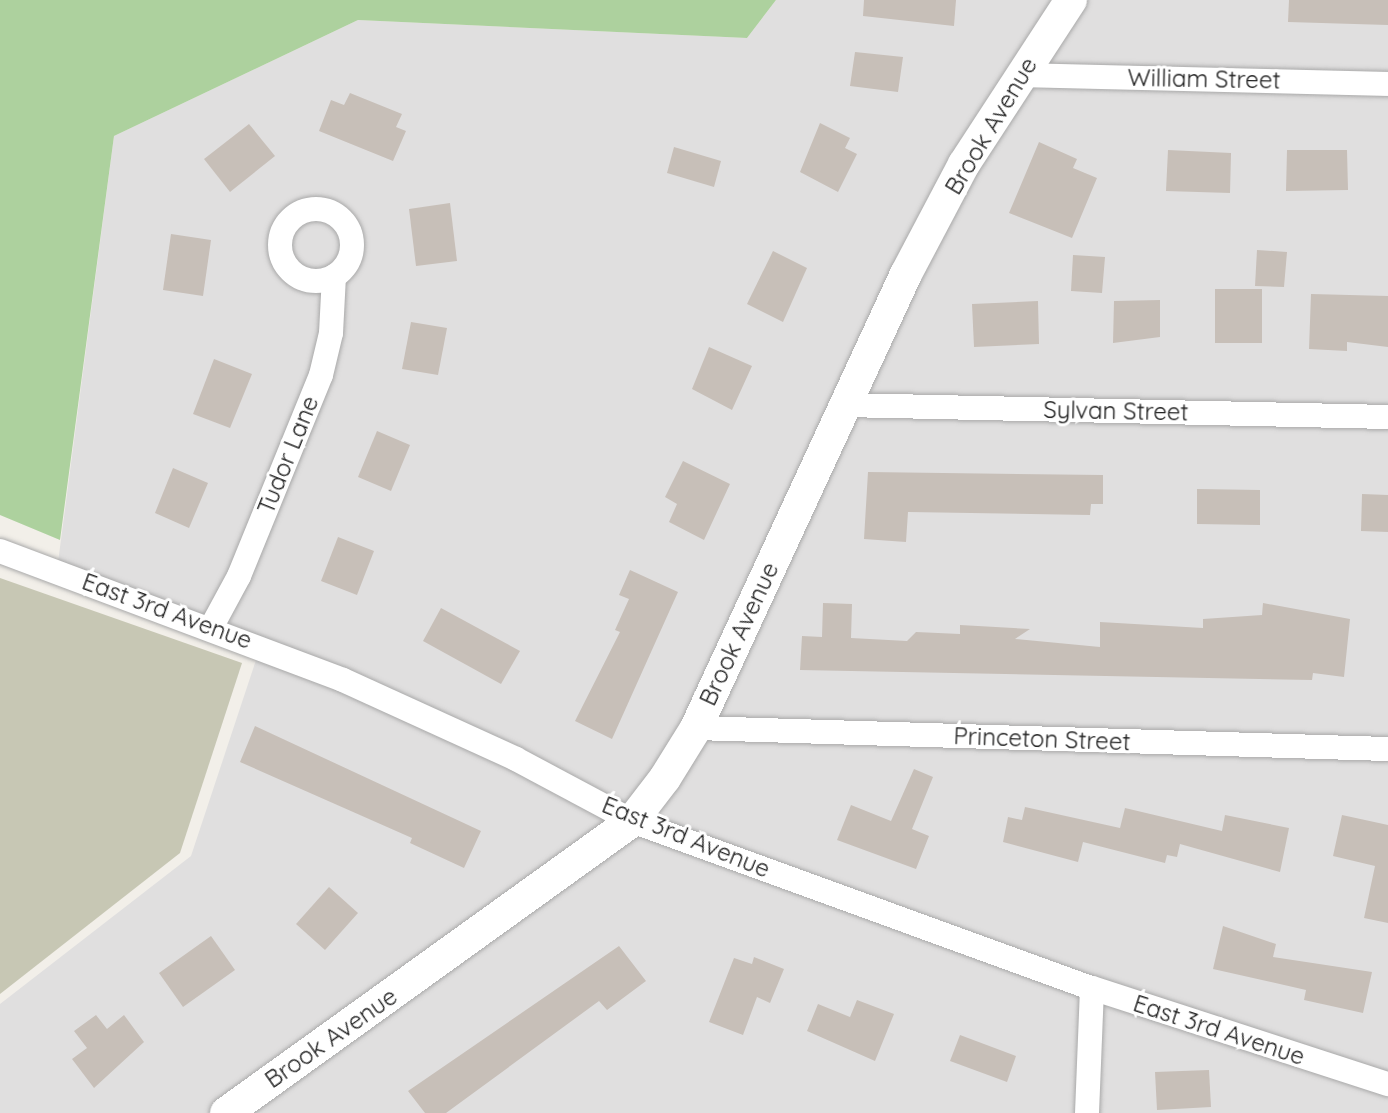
<!DOCTYPE html>
<style>
body{margin:0}
#map{position:relative;width:1388px;height:1113px;overflow:hidden;background:#f2efe9;font-family:Quicksand,sans-serif}
div>[style]{position:absolute}
.residential>*{inset:0;background:#e0dfdf}
.construction>*{inset:0;background:#c7c7b4}
.forest>*{inset:0;background:#add19e}
.building>*{inset:0;background:#c7bfb8}
.roads{filter:drop-shadow(0 0 2px #a9a9a9) drop-shadow(0 0 2px #a9a9a9)}
.minor>*{height:24px;margin:-12px;padding:0 12px;transform-origin:12px;border-radius:12px;background:#fff}
.minor>.ring{margin:-12px;padding:0;box-sizing:content-box;background:none;border:24px solid #fff;border-radius:50%}
.tertiary>*{height:32px;margin:-16px;padding:0 16px;transform-origin:16px;border-radius:16px;background:#fff}
span{translate:-50% -50%;white-space:nowrap;text-align:center;line-height:1.15;-webkit-text-stroke:6px #fff;paint-order:stroke}
.street-label{font-size:24px;color:#222}
</style>
<div id="map">
<div class="residential">
<i style="clip-path:polygon(776px 0,1388px 0,1388px 1113px,0 1113px,0 1004px,191px 856px,261px 645px,57px 570px,114px 136px,358px 20px,747px 38px)"></i>
</div>
<div class="construction">
<i style="clip-path:polygon(0 578px,242px 663px,180px 853px,0 994px)"></i>
</div>
<div class="forest">
<i style="clip-path:polygon(0 0,776px 0,747px 38px,358px 20px,114px 136px,60px 540px,0 515px)"></i>
</div>
<div class="building">
<i style="clip-path:polygon(864px 0,956px 0,954px 26px,863px 16px)"></i>
<i style="clip-path:polygon(1289px 0,1388px 0,1388px 25px,1288px 22px)"></i>
<i style="clip-path:polygon(855px 52px,903px 57px,898px 92px,850px 86px)"></i>
<i style="clip-path:polygon(350px 93px,402px 114px,396px 127px,406px 131px,393px 161px,319px 131px,331px 100px,344px 105px)"></i>
<i style="clip-path:polygon(820px 123px,850px 138px,845px 148px,857px 154px,838px 192px,800px 172px)"></i>
<i style="clip-path:polygon(249px 124px,275px 156px,230px 192px,204px 159px)"></i>
<i style="clip-path:polygon(1039px 142px,1077px 159px,1073px 168px,1097px 178px,1072px 238px,1009px 213px)"></i>
<i style="clip-path:polygon(674px 147px,721px 161px,714px 187px,667px 173px)"></i>
<i style="clip-path:polygon(1168px 150px,1231px 153px,1230px 193px,1166px 191px)"></i>
<i style="clip-path:polygon(1287px 150px,1347px 150px,1348px 190px,1286px 191px)"></i>
<i style="clip-path:polygon(450px 203px,457px 261px,416px 266px,409px 209px)"></i>
<i style="clip-path:polygon(171px 234px,211px 240px,203px 296px,163px 290px)"></i>
<i style="clip-path:polygon(1257px 250px,1287px 252px,1284px 287px,1255px 286px)"></i>
<i style="clip-path:polygon(773px 251px,807px 268px,783px 322px,747px 304px)"></i>
<i style="clip-path:polygon(1073px 255px,1105px 257px,1102px 293px,1071px 291px)"></i>
<i style="clip-path:polygon(1215px 289px,1262px 289px,1262px 343px,1215px 343px)"></i>
<i style="clip-path:polygon(1311px 294px,1388px 296px,1388px 347px,1347px 342px,1347px 351px,1309px 349px)"></i>
<i style="clip-path:polygon(1160px 300px,1160px 337px,1113px 343px,1114px 301px)"></i>
<i style="clip-path:polygon(1038px 301px,1039px 344px,974px 347px,972px 304px)"></i>
<i style="clip-path:polygon(411px 322px,447px 328px,438px 375px,402px 369px)"></i>
<i style="clip-path:polygon(709px 347px,752px 366px,732px 410px,692px 389px)"></i>
<i style="clip-path:polygon(214px 359px,252px 374px,230px 428px,193px 414px)"></i>
<i style="clip-path:polygon(377px 431px,410px 445px,391px 491px,358px 477px)"></i>
<i style="clip-path:polygon(683px 461px,730px 484px,704px 540px,669px 522px,677px 504px,665px 497px)"></i>
<i style="clip-path:polygon(173px 468px,208px 483px,189px 528px,155px 513px)"></i>
<i style="clip-path:polygon(868px 472px,1103px 475px,1103px 504px,1091px 504px,1090px 515px,908px 512px,906px 542px,864px 539px)"></i>
<i style="clip-path:polygon(1197px 489px,1260px 490px,1260px 525px,1197px 524px)"></i>
<i style="clip-path:polygon(1362px 494px,1388px 495px,1388px 532px,1361px 531px)"></i>
<i style="clip-path:polygon(338px 537px,374px 551px,357px 595px,321px 581px)"></i>
<i style="clip-path:polygon(630px 570px,678px 592px,612px 739px,575px 721px,620px 632px,615px 630px,629px 599px,619px 595px)"></i>
<i style="clip-path:polygon(823px 603px,852px 604px,851px 638px,907px 641px,916px 632px,960px 634px,960px 625px,1030px 629px,1015px 639px,1100px 647px,1100px 622px,1203px 628px,1203px 619px,1262px 615px,1263px 603px,1350px 619px,1344px 677px,1313px 673px,1312px 680px,800px 670px,802px 636px,822px 637px)"></i>
<i style="clip-path:polygon(441px 608px,520px 651px,501px 684px,423px 641px)"></i>
<i style="clip-path:polygon(255px 726px,481px 831px,464px 868px,410px 843px,412px 838px,240px 762px)"></i>
<i style="clip-path:polygon(914px 769px,933px 777px,912px 829px,929px 836px,916px 869px,837px 840px,851px 805px,891px 821px)"></i>
<i style="clip-path:polygon(1025px 807px,1120px 828px,1125px 808px,1222px 831px,1225px 815px,1289px 828px,1280px 872px,1180px 844px,1177px 857px,1167px 855px,1165px 863px,1083px 842px,1078px 862px,1003px 842px,1008px 817px,1022px 820px)"></i>
<i style="clip-path:polygon(1342px 815px,1388px 825px,1388px 923px,1364px 918px,1375px 866px,1333px 856px)"></i>
<i style="clip-path:polygon(329px 887px,358px 913px,325px 950px,296px 924px)"></i>
<i style="clip-path:polygon(1223px 926px,1276px 944px,1273px 957px,1372px 972px,1363px 1013px,1304px 1000px,1306px 990px,1213px 969px)"></i>
<i style="clip-path:polygon(211px 936px,235px 970px,183px 1007px,159px 973px)"></i>
<i style="clip-path:polygon(619px 946px,646px 981px,607px 1010px,599px 1001px,446px 1113px,425px 1113px,408px 1091px)"></i>
<i style="clip-path:polygon(754px 957px,784px 969px,770px 1003px,757px 997px,743px 1035px,709px 1022px,734px 958px,752px 964px)"></i>
<i style="clip-path:polygon(857px 1000px,894px 1014px,875px 1061px,807px 1031px,818px 1004px,850px 1017px)"></i>
<i style="clip-path:polygon(96px 1015px,107px 1029px,124px 1015px,144px 1042px,94px 1088px,72px 1059px,87px 1048px,74px 1031px)"></i>
<i style="clip-path:polygon(960px 1035px,1016px 1056px,1007px 1082px,950px 1061px)"></i>
<i style="clip-path:polygon(1209px 1070px,1211px 1107px,1157px 1110px,1155px 1072px)"></i>
</div>
<div class="roads">
<div class="minor">
<i style="left:1020px;top:75px;width:368px;rotate:1.4deg"></i>
<i class="ring" style="left:280px;top:209px;width:48px;height:48px"></i>
<i style="left:844px;top:405px;width:544px;rotate:1.26deg"></i>
<i style="left:0;top:551px;width:366px;rotate:20.6deg"></i>
<i style="left:343px;top:680px;width:190px;rotate:24.5deg"></i>
<i style="left:516px;top:759px;width:132px;rotate:28.1deg"></i>
<i style="left:632px;top:821px;width:489px;rotate:20deg"></i>
<i style="left:1092px;top:988px;width:311px;rotate:18deg"></i>
<i style="left:212px;top:626px;width:57px;rotate:-61.6deg"></i>
<i style="left:239px;top:576px;width:217px;rotate:-67.8deg"></i>
<i style="left:321px;top:375px;width:43px;rotate:-76.6deg"></i>
<i style="left:331px;top:333px;width:57px;rotate:-87deg"></i>
<i style="left:696px;top:728px;width:692px;rotate:1.74deg"></i>
<i style="left:1087px;top:1113px;width:125px;rotate:-87.7deg"></i>
</div>
<div class="tertiary">
<i style="left:226px;top:1113px;width:500px;rotate:-35.72deg"></i>
<i style="left:632px;top:821px;width:54px;rotate:-52.5deg"></i>
<i style="left:665px;top:778px;width:59px;rotate:-58.2deg"></i>
<i style="left:696px;top:728px;width:500px;rotate:-65.18deg"></i>
<i style="left:906px;top:274px;width:124px;rotate:-62.2deg"></i>
<i style="left:964px;top:164px;width:196px;rotate:-56.9deg"></i>
</div>
</div>
<div class="street-label">
<span style="left:1204px;top:79px;rotate:1deg">William Street</span>
<span style="left:991px;top:126px;rotate:-59deg">Brook Avenue</span>
<span style="left:1116px;top:411px;rotate:1deg">Sylvan Street</span>
<span style="left:288px;top:455px;rotate:-68deg">Tudor Lane</span>
<span style="left:167px;top:611px;rotate:20deg">East 3rd Avenue</span>
<span style="left:739px;top:634px;rotate:-65deg">Brook Avenue</span>
<span style="left:1042px;top:739px;rotate:2deg">Princeton Street</span>
<span style="left:686px;top:837px;rotate:22deg">East 3rd Avenue</span>
<span style="left:1219px;top:1030px;rotate:18deg">East 3rd Avenue</span>
<span style="left:331px;top:1038px;rotate:-35deg">Brook Avenue</span>
</div>
</div>
